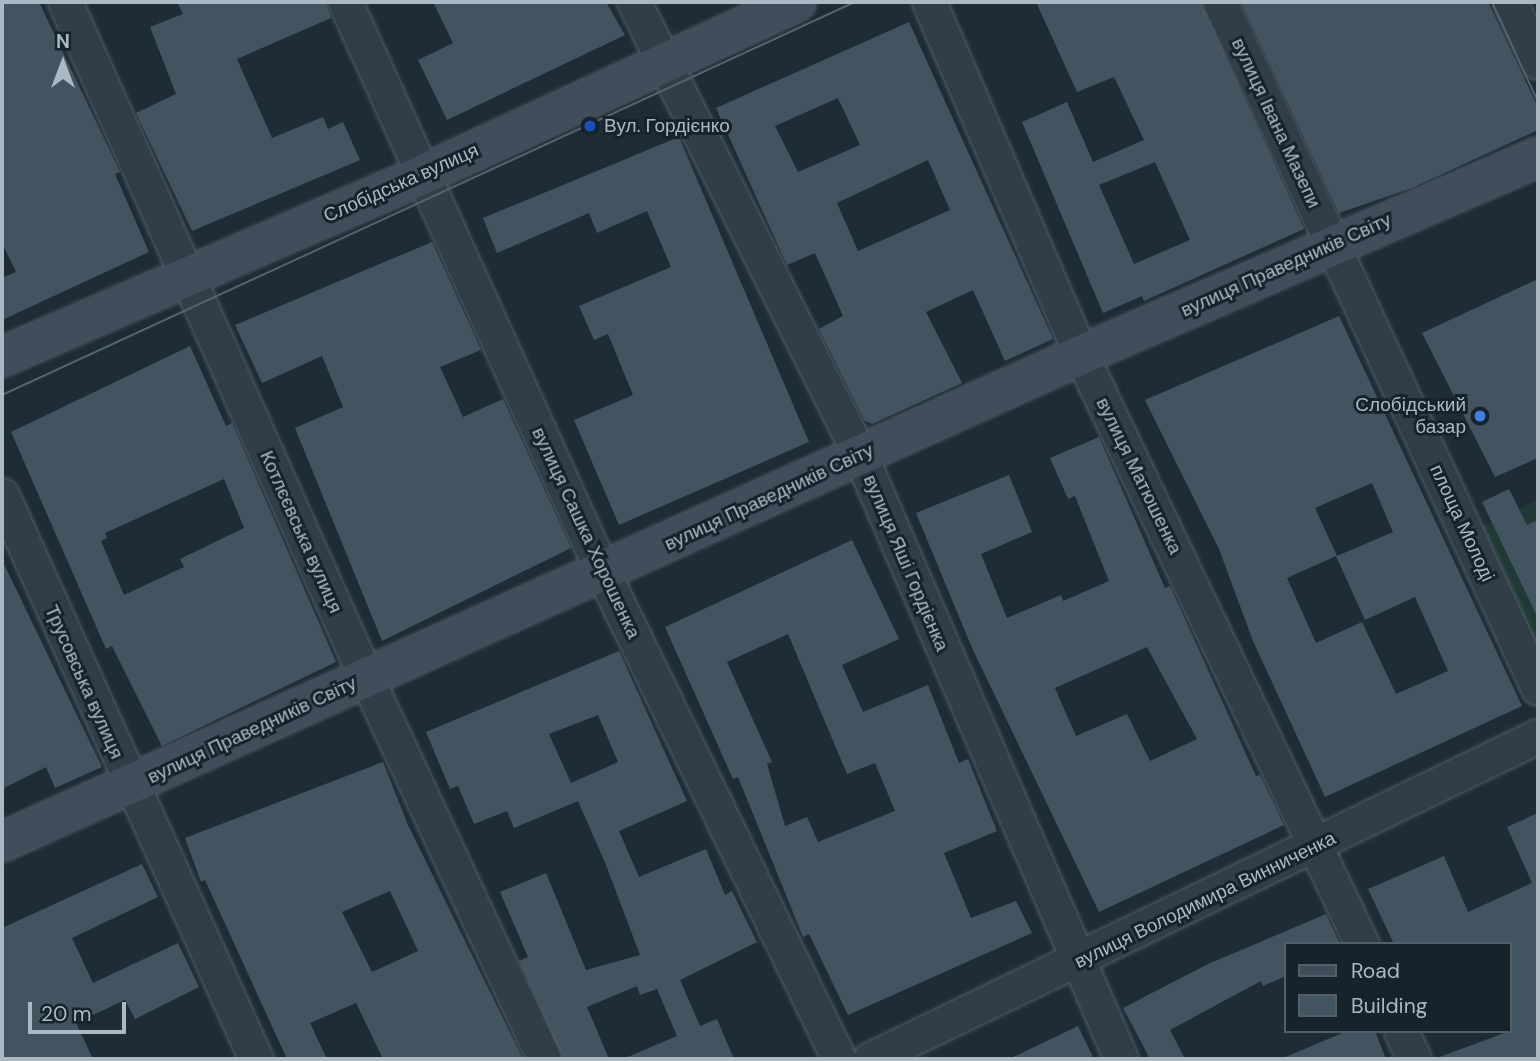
<!DOCTYPE html>
<meta charset="utf-8">
<style>
body{margin:0}
#map{position:relative;width:1540px;height:1061px;overflow:hidden;background:#1e2c36;font-family:"DM Sans",sans-serif}
div>[style]{position:absolute}
.green>*{inset:0;background:#203937}
.building>*{inset:0;background:#435461}
.roads{filter:drop-shadow(0 0 2px #4f5c65) drop-shadow(0 0 2px #4f5c65)}
.street>*{height:33px;margin:-16.5px;padding:0 16.5px;transform-origin:16.5px;border-radius:16.5px;background:#313e47}
.secondary>*{height:38px;margin:-19px;padding:0 19px;transform-origin:19px;border-radius:19px;background:#3f4e5a}
.tram>*{height:2px;margin:-1px;padding:0 1px;transform-origin:1px;border-radius:1px;background:#52636e}
.dots>*{width:19px;height:19px;translate:-50% -50%;box-sizing:border-box;border:4px solid #17232b;border-radius:50%}
span{translate:-50% -50%;white-space:nowrap;text-align:center;line-height:1.15;-webkit-text-stroke:6px #17232b;paint-order:stroke}
.street-label{font-size:19px;color:#abb9c4}
.poi-label{font-size:19px;color:#abb9c4}
.left{translate:0 -50%;text-align:left}
.right{translate:-100% -50%;text-align:right}
.frame{position:absolute;inset:0;border:4px solid #abb9c4;pointer-events:none}
.legend{position:absolute;left:1284px;top:942px;width:228px;height:91px;box-sizing:border-box;background:#17232b;border:2px solid #525f68;margin:0;padding:9px 12px;list-style:none;font-size:21px;color:#abb9c4}
.legend li{display:flex;align-items:center;gap:14px;height:35px}
.legend b{width:35px;border:2px solid #525f68}
.north{position:absolute;left:28px;top:28px;width:70px;height:70px;-webkit-text-stroke:5px #17232b;paint-order:stroke;rotate:0deg;font-size:19px;font-weight:700;line-height:28px;text-align:center;color:#abb9c4}
.north::after{content:'';display:block;margin:auto;width:24px;height:32px;background:#abb9c4;clip-path:polygon(50% 0,100% 100%,50% 72%,0 100%)}
.scale{position:absolute;left:28px;top:1002px;width:98px;height:32px;box-sizing:border-box;border:4px solid #abb9c4;border-top:0;padding-left:9px;font-size:21px;line-height:24px;white-space:nowrap;color:#abb9c4;-webkit-text-stroke:5px #17232b;paint-order:stroke}
</style>
<div id="map">
<div class="green">
<i style="clip-path:polygon(1538px 500px,1538px 677px,1474px 530px)"></i>
</div>
<div class="building">
<i style="clip-path:polygon(2px 2px,39px 2px,120px 172px,115px 174px,149px 252px,2px 320px,2px 278px,16px 272px,2px 243px)"></i>
<i style="clip-path:polygon(177px 2px,326px 2px,331px 18px,237px 59px,272px 138px,323px 117px,328px 129px,343px 122px,360px 160px,192px 231px,136px 113px,176px 94px,150px 27px,183px 14px)"></i>
<i style="clip-path:polygon(433px 2px,606px 2px,625px 35px,447px 120px,418px 60px,453px 43px)"></i>
<i style="clip-path:polygon(evenodd,1036px 2px,1201px 2px,1304px 229px,1144px 301px,1142px 296px,1103px 313px,1022px 122px,1067px 102px,1093px 162px,1144px 140px,1114px 77px,1077px 92px,1036px 2px,1155px 162px,1190px 240px,1134px 264px,1099px 185px,1155px 162px)"></i>
<i style="clip-path:polygon(1241px 2px,1488px 2px,1538px 107px,1538px 130px,1412px 188px,1339px 213px)"></i>
<i style="clip-path:polygon(evenodd,909px 22px,1053px 339px,1005px 361px,973px 290px,926px 312px,962px 383px,872px 424px,864px 420px,819px 329px,843px 316px,815px 253px,787px 265px,716px 108px,909px 22px,838px 98px,860px 145px,798px 172px,775px 126px,838px 98px,909px 22px,928px 160px,950px 210px,858px 251px,837px 203px,928px 160px)"></i>
<i style="clip-path:polygon(679px 137px,809px 442px,619px 525px,574px 420px,633px 395px,608px 334px,594px 340px,579px 306px,671px 267px,647px 211px,597px 233px,589px 213px,497px 253px,483px 218px)"></i>
<i style="clip-path:polygon(432px 242px,481px 350px,440px 367px,463px 417px,503px 399px,571px 548px,382px 641px,295px 428px,343px 407px,322px 356px,262px 383px,235px 325px)"></i>
<i style="clip-path:polygon(1538px 279px,1538px 458px,1495px 477px,1422px 333px)"></i>
<i style="clip-path:polygon(evenodd,1339px 316px,1522px 706px,1325px 797px,1253px 641px,1219px 549px,1145px 400px,1339px 316px,1372px 483px,1393px 532px,1337px 556px,1315px 508px,1372px 483px,1339px 316px,1336px 556px,1365px 620px,1415px 597px,1448px 671px,1396px 694px,1362px 622px,1316px 643px,1287px 578px,1336px 556px)"></i>
<i style="clip-path:polygon(evenodd,190px 346px,226px 426px,232px 423px,336px 662px,162px 746px,112px 646px,106px 649px,11px 432px,190px 346px,224px 479px,244px 528px,180px 559px,184px 567px,124px 595px,101px 541px,107px 538px,105px 533px,224px 479px)"></i>
<i style="clip-path:polygon(evenodd,1099px 437px,1165px 588px,1170px 586px,1256px 776px,1260px 775px,1284px 825px,1099px 912px,972px 648px,916px 513px,1009px 475px,1032px 532px,981px 554px,1007px 618px,1061px 595px,1063px 601px,1109px 581px,1075px 496px,1068px 499px,1050px 458px,1099px 437px,1147px 647px,1197px 739px,1150px 761px,1127px 714px,1076px 736px,1055px 688px,1147px 647px)"></i>
<i style="clip-path:polygon(1509px 489px,1527px 525px,1538px 520px,1538px 618px,1482px 502px)"></i>
<i style="clip-path:polygon(evenodd,852px 540px,899px 639px,842px 665px,863px 712px,928px 685px,959px 763px,968px 759px,997px 831px,944px 853px,971px 918px,1016px 901px,1032px 933px,848px 1015px,809px 934px,803px 937px,738px 777px,733px 779px,665px 627px,852px 540px,788px 634px,847px 774px,875px 763px,895px 811px,818px 842px,807px 817px,785px 826px,767px 764px,772px 762px,727px 662px,788px 634px)"></i>
<i style="clip-path:polygon(2px 560px,102px 767px,55px 788px,46px 767px,2px 789px)"></i>
<i style="clip-path:polygon(evenodd,619px 651px,687px 801px,619px 831px,639px 877px,706px 849px,725px 895px,732px 891px,757px 942px,680px 980px,700px 1026px,717px 1019px,734px 1059px,623px 1059px,677px 1036px,657px 989px,640px 995px,637px 986px,587px 1007px,609px 1059px,563px 1059px,519px 961px,528px 957px,500px 892px,546px 873px,586px 970px,640px 955px,606px 865px,578px 801px,514px 828px,507px 811px,474px 824px,458px 786px,450px 789px,426px 732px,619px 651px,598px 715px,618px 762px,571px 783px,549px 734px,598px 715px)"></i>
<i style="clip-path:polygon(evenodd,383px 762px,408px 825px,523px 1059px,383px 1059px,356px 1003px,310px 1023px,327px 1059px,287px 1059px,205px 880px,201px 882px,185px 838px,383px 762px,390px 891px,418px 951px,372px 972px,342px 912px,390px 891px)"></i>
<i style="clip-path:polygon(1538px 813px,1538px 1059px,1434px 1059px,1510px 1031px,1510px 944px,1394px 944px,1368px 889px,1444px 856px,1468px 912px,1532px 883px,1507px 827px)"></i>
<i style="clip-path:polygon(142px 864px,158px 897px,72px 938px,93px 983px,178px 943px,199px 987px,135px 1019px,125px 1000px,76px 1023px,93px 1059px,2px 1059px,2px 928px)"></i>
<i style="clip-path:polygon(1326px 914px,1340px 944px,1286px 944px,1286px 976px,1263px 986px,1261px 981px,1170px 1030px,1185px 1059px,1150px 1059px,1123px 1008px,1208px 964px)"></i>
<i style="clip-path:polygon(1078px 1026px,1094px 1059px,1009px 1059px)"></i>
<i style="clip-path:polygon(1347px 1031px,1375px 1031px,1386px 1059px,1281px 1059px)"></i>
</div>
<div class="roads">
<div class="street">
<i style="left:65px;top:2px;width:739px;rotate:65.97deg"></i>
<i style="left:366px;top:677px;width:421px;rotate:65deg"></i>
<i style="left:345px;top:2px;width:627px;rotate:65.68deg"></i>
<i style="left:603px;top:573px;width:540px;rotate:64.1deg"></i>
<i style="left:634px;top:2px;width:506px;rotate:63.49deg"></i>
<i style="left:860px;top:455px;width:658px;rotate:66.63deg"></i>
<i style="left:929px;top:2px;width:384px;rotate:66.7deg"></i>
<i style="left:1081px;top:355px;width:653px;rotate:64.5deg"></i>
<i style="left:1220px;top:2px;width:756px;rotate:65.13deg"></i>
<i style="left:1510px;top:2px;width:66px;rotate:65deg"></i>
<i style="left:2px;top:495px;width:619px;rotate:65.76deg"></i>
<i style="left:1401px;top:1031px;width:31px;rotate:65deg"></i>
<i style="left:870px;top:1059px;width:742px;rotate:-25.81deg"></i>
</div>
<div class="secondary">
<i style="left:2px;top:357px;width:458px;rotate:-23.4deg"></i>
<i style="left:422px;top:175px;width:412px;rotate:-24.8deg"></i>
<i style="left:2px;top:842px;width:1184px;rotate:-24.29deg"></i>
<i style="left:1081px;top:355px;width:498px;rotate:-23.4deg"></i>
</div>
</div>
<div class="tram">
<i style="left:1492px;top:2px;width:110px;rotate:65.3deg"></i>
<i style="left:2px;top:395px;width:939px;rotate:-24.74deg"></i>
</div>
<div class="dots">
<i style="left:590px;top:126px;background:#1a4fb4"></i>
<i style="left:1480px;top:416px;background:#3f7fe0"></i>
</div>
<div class="street-label">
<span style="left:1276px;top:123px;rotate:65deg">вулиця Івана Мазепи</span>
<span style="left:401px;top:183px;rotate:-24deg">Слобідська вулиця</span>
<span style="left:1286px;top:265px;rotate:-24deg">вулиця Праведників Світу</span>
<span style="left:1139px;top:476px;rotate:64deg">вулиця Матюшенка</span>
<span style="left:769px;top:497px;rotate:-25deg">вулиця Праведників Світу</span>
<span style="left:1462px;top:523px;rotate:65deg">площа Молоді</span>
<span style="left:301px;top:532px;rotate:66deg">Котлєєвська вулиця</span>
<span style="left:586px;top:533px;rotate:65deg">вулиця Сашка Хорошенка</span>
<span style="left:906px;top:563px;rotate:67deg">вулиця Яші Гордієнка</span>
<span style="left:84px;top:682px;rotate:66deg">Трусовська вулиця</span>
<span style="left:252px;top:730px;rotate:-25deg">вулиця Праведників Світу</span>
<span style="left:1205px;top:900px;rotate:-26deg">вулиця Володимира Винниченка</span>
</div>
<div class="poi-label">
<span class="left" style="left:604px;top:126px">Вул. Гордієнко</span>
<span class="right" style="left:1466px;top:416px">Слобідський<br>базар</span>
</div>
<div class="frame"></div>
<ul class="legend">
<li><b style="height:9px;background:#3f4e5a"></b>Road</li>
<li><b style="height:19px;background:#435461"></b>Building</li>
</ul>
<div class="north">N</div>
<div class="scale">20 m</div>
</div>
